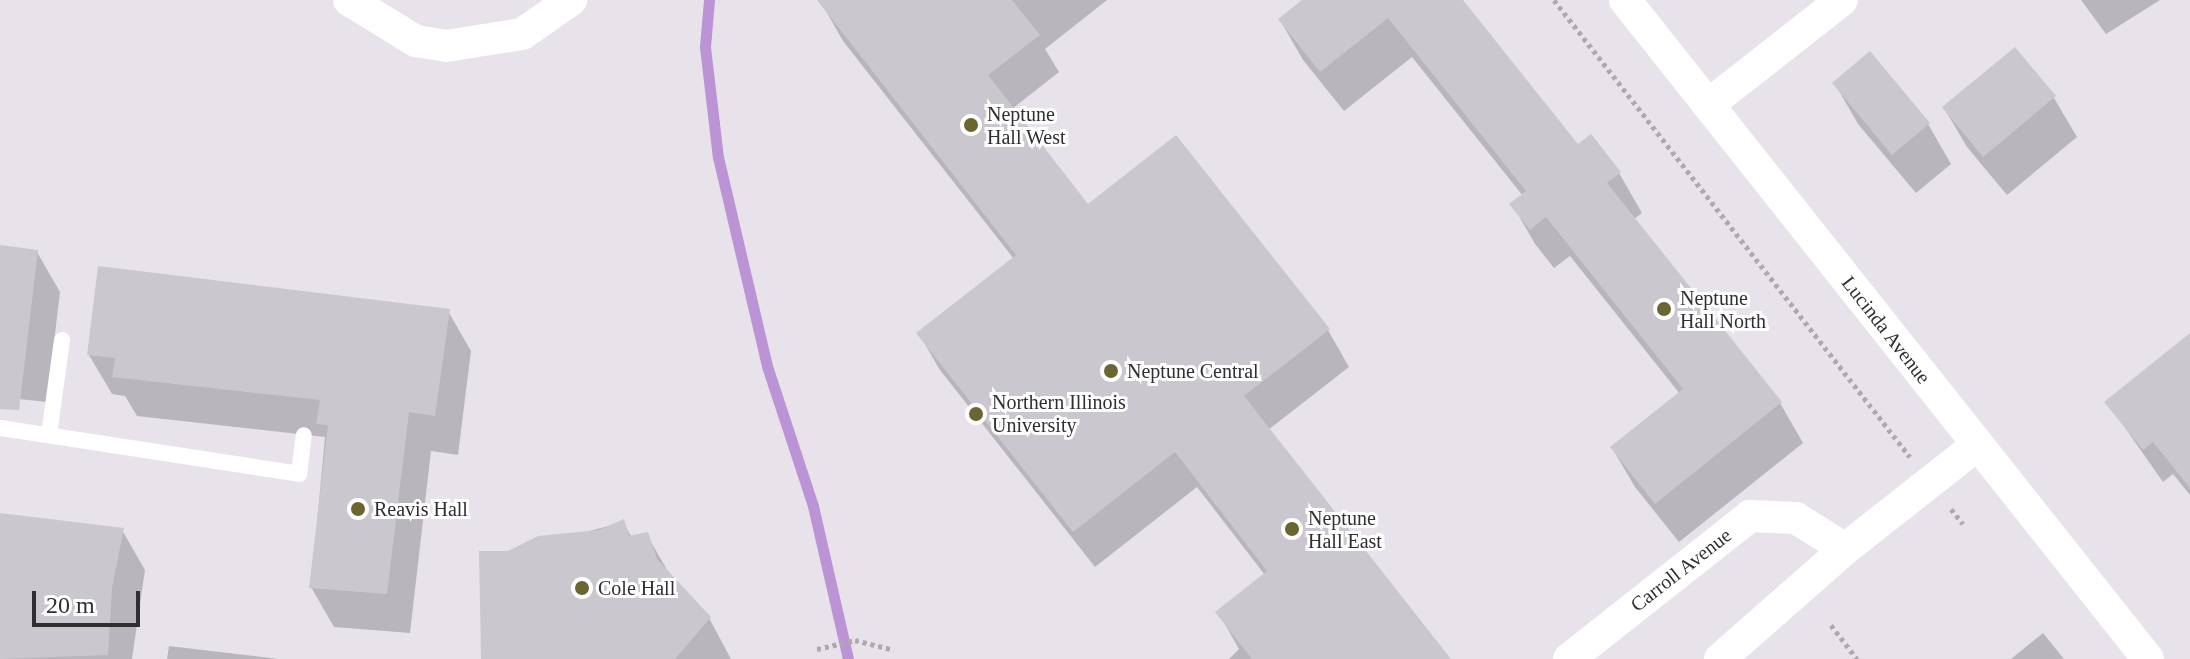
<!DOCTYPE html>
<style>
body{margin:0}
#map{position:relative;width:2190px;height:659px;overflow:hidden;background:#e8e3eb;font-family:Georgia,serif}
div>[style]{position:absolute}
.shadow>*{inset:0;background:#0003}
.stream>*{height:11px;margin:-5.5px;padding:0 5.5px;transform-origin:5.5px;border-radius:5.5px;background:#bc93d5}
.building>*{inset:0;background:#cbc7cf}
.path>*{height:5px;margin-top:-2.5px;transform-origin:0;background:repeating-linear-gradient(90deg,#ada9af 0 4px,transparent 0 8px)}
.service>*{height:16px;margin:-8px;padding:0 8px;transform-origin:8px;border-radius:8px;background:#fff}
.minor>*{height:32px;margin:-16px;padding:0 16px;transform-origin:16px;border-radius:16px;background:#fff}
.dots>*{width:22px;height:22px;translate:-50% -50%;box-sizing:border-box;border:4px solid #fff;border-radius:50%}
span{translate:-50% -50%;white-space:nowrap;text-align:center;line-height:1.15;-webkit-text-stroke:6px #fff;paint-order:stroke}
.poi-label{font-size:20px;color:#2f2e31}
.left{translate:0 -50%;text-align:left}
.street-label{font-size:20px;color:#2f2e31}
.scale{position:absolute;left:32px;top:591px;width:108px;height:36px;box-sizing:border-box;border:4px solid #2f2e31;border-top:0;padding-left:10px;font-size:24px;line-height:28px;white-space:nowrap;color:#2f2e31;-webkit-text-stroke:6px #fff;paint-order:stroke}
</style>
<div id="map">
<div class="shadow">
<i style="clip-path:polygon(828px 0,1107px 0,1045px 49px,1059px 72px,1012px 109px,1088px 207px,1328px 330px,1349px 367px,1268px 430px,1447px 659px,1229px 659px,1239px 649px,1218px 612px,1265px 575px,1197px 487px,1095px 567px,940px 370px,919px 334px,1014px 259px,843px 41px,822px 4px)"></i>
<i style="clip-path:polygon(1305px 0,1460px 0,1578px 147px,1619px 173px,1642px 213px,1634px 219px,1780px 403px,1803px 443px,1679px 542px,1635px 487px,1612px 448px,1680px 394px,1570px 256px,1554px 268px,1535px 244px,1512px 204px,1523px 196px,1412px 57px,1344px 111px,1303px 60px,1280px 20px)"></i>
<i style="clip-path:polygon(2081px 0,2160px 0,2106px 34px)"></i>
<i style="clip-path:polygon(1835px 84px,1928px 124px,1951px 164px,1916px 193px,1858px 124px)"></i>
<i style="clip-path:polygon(2054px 98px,2077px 137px,2007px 195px,1967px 147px,1944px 108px)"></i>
<i style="clip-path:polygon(0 247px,37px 252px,60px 292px,47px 402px,0 397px)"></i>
<i style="clip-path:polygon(448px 311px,471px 351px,458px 455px,431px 451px,410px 633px,334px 627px,311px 587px,325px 437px,137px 416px,125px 396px,112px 394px,89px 355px)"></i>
<i style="clip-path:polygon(2190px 336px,2190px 495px,2173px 474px,2163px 482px,2107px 402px)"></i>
<i style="clip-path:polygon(0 515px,122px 530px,145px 570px,132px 659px,0 659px)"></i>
<i style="clip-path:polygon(623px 522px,632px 538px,647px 535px,670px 575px,709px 618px,731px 659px,483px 659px,508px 553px)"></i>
<i style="clip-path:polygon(2043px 633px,2064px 659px,2011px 659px)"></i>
<i style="clip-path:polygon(169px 646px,279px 659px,167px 659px)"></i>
</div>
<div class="stream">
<i style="left:709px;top:0;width:47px;rotate:94.9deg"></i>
<i style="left:705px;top:47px;width:111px;rotate:83.3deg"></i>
<i style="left:718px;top:157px;width:215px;rotate:76.8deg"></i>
<i style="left:767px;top:366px;width:147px;rotate:71.8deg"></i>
<i style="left:813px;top:506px;width:157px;rotate:77.1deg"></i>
</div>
<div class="building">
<i style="clip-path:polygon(817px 0,1012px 0,1040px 35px,988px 75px,1088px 204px,1176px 135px,1330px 329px,1244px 396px,1451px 659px,1252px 659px,1215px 612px,1267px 571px,1175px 452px,1073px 532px,916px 333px,1016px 255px)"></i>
<i style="clip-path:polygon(1302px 0,1463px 0,1578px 144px,1591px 134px,1621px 172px,1607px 183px,1782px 402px,1655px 504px,1610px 447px,1683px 389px,1546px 217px,1530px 230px,1509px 204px,1526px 191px,1388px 18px,1320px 72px,1278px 19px)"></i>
<i style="clip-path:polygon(2015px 47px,2056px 96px,1983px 157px,1942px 107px)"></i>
<i style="clip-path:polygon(1870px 51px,1930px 123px,1892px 155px,1832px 83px)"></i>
<i style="clip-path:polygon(0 245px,38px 250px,19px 410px,0 409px)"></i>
<i style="clip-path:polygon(98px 266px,450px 309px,435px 416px,409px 412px,387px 594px,309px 588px,328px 425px,316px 424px,320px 400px,112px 377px,115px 358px,87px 355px)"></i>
<i style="clip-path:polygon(2190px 333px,2190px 488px,2153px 442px,2143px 450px,2104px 402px)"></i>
<i style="clip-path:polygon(0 513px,124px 528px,112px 588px,108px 655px,0 659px)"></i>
<i style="clip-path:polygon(624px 519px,629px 536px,648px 532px,657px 559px,711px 617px,675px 659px,481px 659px,479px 551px,508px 551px,538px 536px,599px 530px)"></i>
</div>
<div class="path">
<i style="left:1554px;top:0;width:579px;rotate:52.08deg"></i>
<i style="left:1951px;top:509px;width:19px;rotate:51deg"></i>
<i style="left:1831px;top:625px;width:43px;rotate:52.6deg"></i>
<i style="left:817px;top:649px;width:39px;rotate:-13deg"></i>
<i style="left:855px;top:640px;width:40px;rotate:14.4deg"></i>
</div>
<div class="service">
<i style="left:0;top:428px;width:303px;rotate:8.7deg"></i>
<i style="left:299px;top:474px;width:39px;rotate:-83deg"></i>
<i style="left:49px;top:435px;width:96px;rotate:-82.2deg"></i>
</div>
<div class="minor">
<i style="left:349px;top:0;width:79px;rotate:31.5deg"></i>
<i style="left:416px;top:41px;width:30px;rotate:9deg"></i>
<i style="left:446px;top:46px;width:77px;rotate:-9deg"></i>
<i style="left:522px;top:34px;width:60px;rotate:-34.8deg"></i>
<i style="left:1625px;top:0;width:841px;rotate:51.56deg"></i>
<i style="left:1708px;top:105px;width:170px;rotate:-38.1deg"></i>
<i style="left:1569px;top:659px;width:231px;rotate:-38.3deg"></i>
<i style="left:1750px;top:516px;width:46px;rotate:2.5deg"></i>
<i style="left:1796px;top:518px;width:58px;rotate:32.3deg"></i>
<i style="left:1720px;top:659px;width:167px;rotate:-41.3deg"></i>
<i style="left:1845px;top:549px;width:168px;rotate:-38.2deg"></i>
</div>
<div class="dots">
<i style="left:971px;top:125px;background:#6b6531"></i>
<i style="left:1664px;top:309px;background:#6b6531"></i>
<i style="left:1111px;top:371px;background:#6b6531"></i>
<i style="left:976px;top:414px;background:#6b6531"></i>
<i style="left:358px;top:509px;background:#6b6531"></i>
<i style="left:1292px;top:529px;background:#6b6531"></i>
<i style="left:582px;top:588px;background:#6b6531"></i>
</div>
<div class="poi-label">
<span class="left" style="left:987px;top:126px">Neptune<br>Hall West</span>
<span class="left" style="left:1680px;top:310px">Neptune<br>Hall North</span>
<span class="left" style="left:1127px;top:371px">Neptune Central</span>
<span class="left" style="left:992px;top:414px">Northern Illinois<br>University</span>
<span class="left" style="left:374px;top:509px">Reavis Hall</span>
<span class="left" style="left:1308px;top:530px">Neptune<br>Hall East</span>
<span class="left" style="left:598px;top:588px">Cole Hall</span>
</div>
<div class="street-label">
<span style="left:1886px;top:330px;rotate:52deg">Lucinda Avenue</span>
<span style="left:1681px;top:570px;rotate:-38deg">Carroll Avenue</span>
</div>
<div class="scale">20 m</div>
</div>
